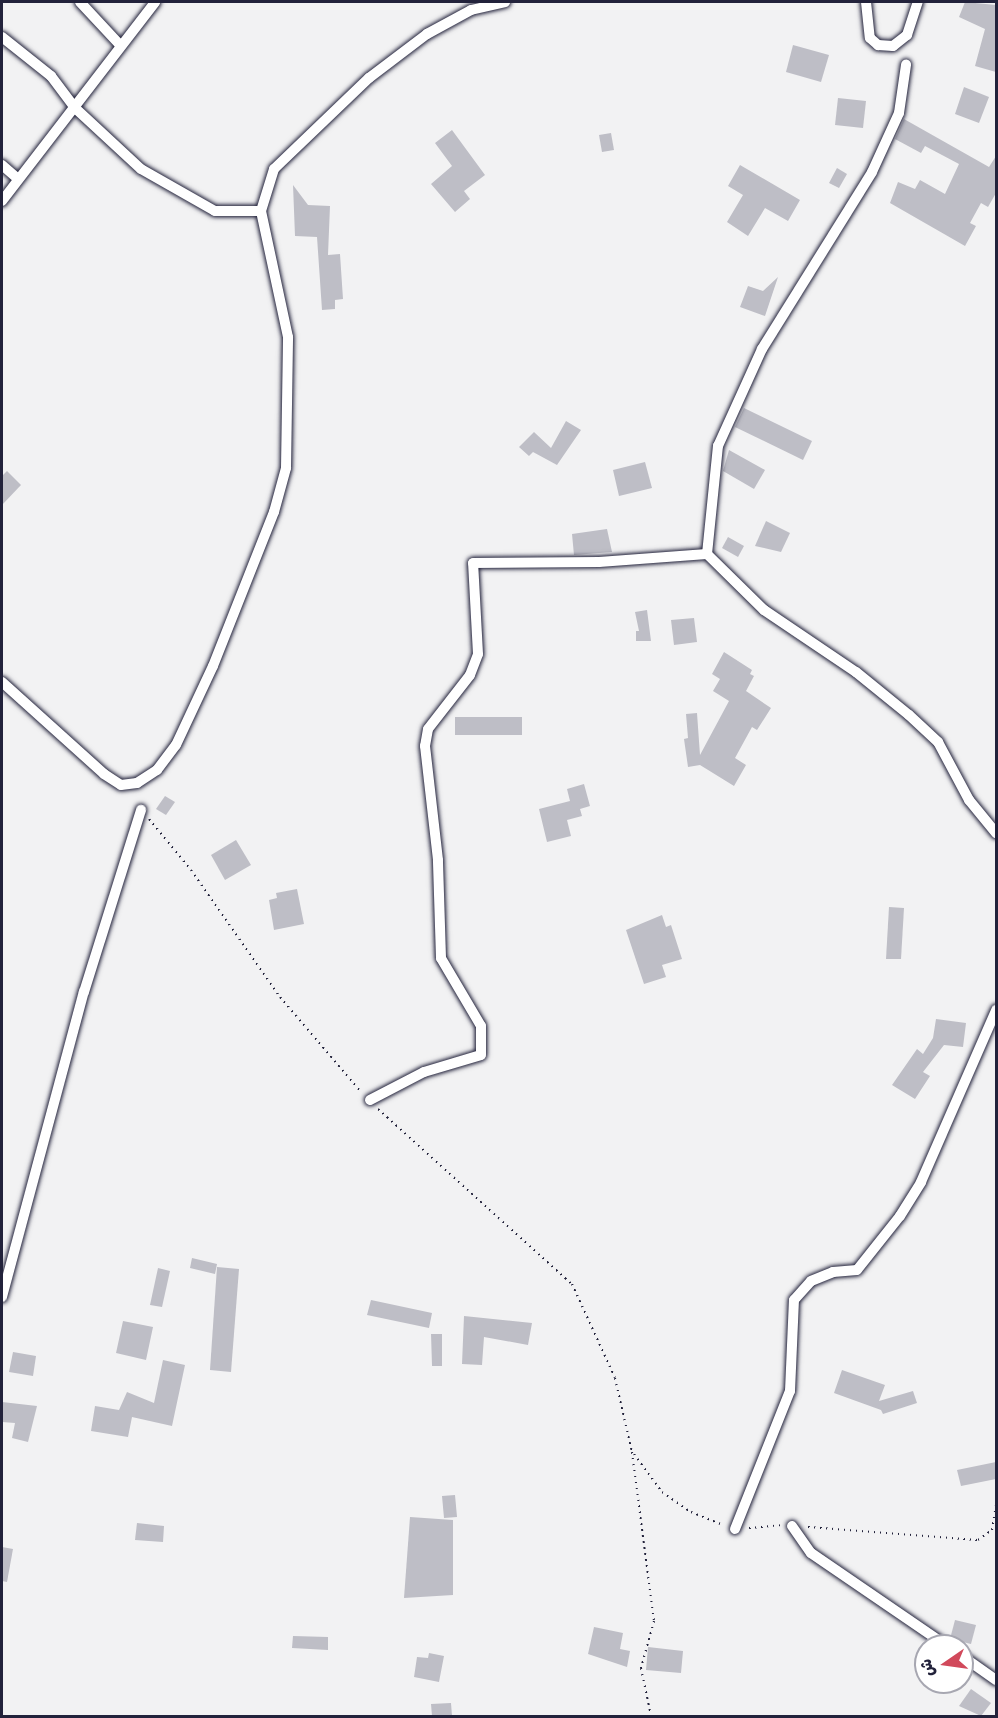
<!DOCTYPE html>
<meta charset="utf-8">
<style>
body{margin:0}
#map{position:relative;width:998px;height:1718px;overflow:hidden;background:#f2f2f3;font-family:"Indie Flower","Playpen Sans Arabic",sans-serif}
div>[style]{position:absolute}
.building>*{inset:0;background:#bebec6}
.path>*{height:2px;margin-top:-1px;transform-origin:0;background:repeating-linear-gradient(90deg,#22223b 0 1.5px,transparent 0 6px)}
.roads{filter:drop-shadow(0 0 2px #22223b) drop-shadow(0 0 2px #22223b)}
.minor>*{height:10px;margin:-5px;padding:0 5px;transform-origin:5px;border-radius:5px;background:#fff}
span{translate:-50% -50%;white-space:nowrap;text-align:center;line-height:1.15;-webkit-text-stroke:5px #fff;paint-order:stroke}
.frame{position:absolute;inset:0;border:3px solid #22223b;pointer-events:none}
.north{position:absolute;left:914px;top:1634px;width:60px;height:60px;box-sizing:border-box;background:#fff;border:2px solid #a7a7b1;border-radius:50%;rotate:257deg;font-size:16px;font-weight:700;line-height:24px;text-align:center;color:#22223b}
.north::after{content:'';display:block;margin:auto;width:21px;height:27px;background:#d1495b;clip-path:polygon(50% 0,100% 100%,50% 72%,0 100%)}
</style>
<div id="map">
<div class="building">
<i style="clip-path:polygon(965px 2px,996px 5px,996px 72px,975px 66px,985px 29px,959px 17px)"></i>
<i style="clip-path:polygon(793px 45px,829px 55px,821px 82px,786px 72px)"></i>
<i style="clip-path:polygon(964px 87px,989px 97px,979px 123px,955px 114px)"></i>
<i style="clip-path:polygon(838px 98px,866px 101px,863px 128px,835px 125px)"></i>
<i style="clip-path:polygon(904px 119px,989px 167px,996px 156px,996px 193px,988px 207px,981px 203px,970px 223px,976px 226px,965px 246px,890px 203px,898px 182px,915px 189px,920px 180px,945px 194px,959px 164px,925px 146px,921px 153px,895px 139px)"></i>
<i style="clip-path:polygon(452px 130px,485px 175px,464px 191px,470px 199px,455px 212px,431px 184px,452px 166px,435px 143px)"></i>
<i style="clip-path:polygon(611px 133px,614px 150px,602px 152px,599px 135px)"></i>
<i style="clip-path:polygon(740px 165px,800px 200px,788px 221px,765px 208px,748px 236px,727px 222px,743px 195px,728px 186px)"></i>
<i style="clip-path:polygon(837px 168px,847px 174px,839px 188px,829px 183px)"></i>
<i style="clip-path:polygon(293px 185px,308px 205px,330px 206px,328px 255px,340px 254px,343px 299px,335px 300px,335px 309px,322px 310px,317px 237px,295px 236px)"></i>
<i style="clip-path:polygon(778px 277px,765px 316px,740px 307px,748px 286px,763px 291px)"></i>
<i style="clip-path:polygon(744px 408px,812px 441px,803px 460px,735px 427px)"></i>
<i style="clip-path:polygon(566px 421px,581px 430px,557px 465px,533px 452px,529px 456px,519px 447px,534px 432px,551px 448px)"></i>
<i style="clip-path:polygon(729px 450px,765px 470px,754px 489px,723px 471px)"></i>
<i style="clip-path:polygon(645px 462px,652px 488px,619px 496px,613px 470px)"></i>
<i style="clip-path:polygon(7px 471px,21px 485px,2px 505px,2px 476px)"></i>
<i style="clip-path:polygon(766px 521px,790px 533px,781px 552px,755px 546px)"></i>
<i style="clip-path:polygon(607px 529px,612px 552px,574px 555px,572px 534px)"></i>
<i style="clip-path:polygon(728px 537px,744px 546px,738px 557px,722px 548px)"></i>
<i style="clip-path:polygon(647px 610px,651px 641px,636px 641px,636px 631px,639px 631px,635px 612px)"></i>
<i style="clip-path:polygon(694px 618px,697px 642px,674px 645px,671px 620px)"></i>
<i style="clip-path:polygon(724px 652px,752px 670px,750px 674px,754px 676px,746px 691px,771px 708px,757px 730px,752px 727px,735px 758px,746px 765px,734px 786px,700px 765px,688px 767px,684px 739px,688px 738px,686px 714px,697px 713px,700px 755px,729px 701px,713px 691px,720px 679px,712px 674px)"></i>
<i style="clip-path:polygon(455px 717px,522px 717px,522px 735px,455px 735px)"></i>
<i style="clip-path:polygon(584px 784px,590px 806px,580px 809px,582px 816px,567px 820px,571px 836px,547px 842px,539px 809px,570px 801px,567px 789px)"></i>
<i style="clip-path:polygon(165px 796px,175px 802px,166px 815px,156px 809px)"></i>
<i style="clip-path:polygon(236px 840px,251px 865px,225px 880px,211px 855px)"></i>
<i style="clip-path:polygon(297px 889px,304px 924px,274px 930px,269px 900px,277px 898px,276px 893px)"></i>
<i style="clip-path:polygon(889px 907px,904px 908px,901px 959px,886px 959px)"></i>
<i style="clip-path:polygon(662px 915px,666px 927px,671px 925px,682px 959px,662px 965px,666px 977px,644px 984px,626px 930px)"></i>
<i style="clip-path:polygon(936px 1019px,966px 1023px,963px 1047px,944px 1045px,923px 1072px,930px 1076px,915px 1099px,892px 1085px,917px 1049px,923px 1054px,933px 1038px)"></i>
<i style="clip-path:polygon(192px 1258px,217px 1264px,215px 1274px,190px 1268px)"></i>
<i style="clip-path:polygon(217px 1267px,239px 1269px,231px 1372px,210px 1370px)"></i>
<i style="clip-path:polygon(158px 1268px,170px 1271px,162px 1307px,150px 1305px)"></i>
<i style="clip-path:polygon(371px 1300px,432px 1313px,429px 1328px,367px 1315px)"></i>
<i style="clip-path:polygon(464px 1316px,532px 1323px,528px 1345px,484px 1337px,482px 1365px,462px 1364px)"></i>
<i style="clip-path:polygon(123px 1321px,153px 1327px,146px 1360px,116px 1353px)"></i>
<i style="clip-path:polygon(431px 1334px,442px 1334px,442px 1366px,432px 1366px)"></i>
<i style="clip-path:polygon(13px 1352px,36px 1356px,33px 1376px,9px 1372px)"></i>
<i style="clip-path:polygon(163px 1360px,185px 1365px,172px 1426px,132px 1417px,128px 1437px,91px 1431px,95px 1406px,119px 1410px,127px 1392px,154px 1403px)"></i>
<i style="clip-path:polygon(842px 1370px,885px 1385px,879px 1401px,913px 1391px,917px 1403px,883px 1414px,881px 1410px,834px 1393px)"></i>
<i style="clip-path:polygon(2px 1402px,37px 1406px,28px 1442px,12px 1438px,15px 1423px,2px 1422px)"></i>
<i style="clip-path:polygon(996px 1462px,996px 1479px,961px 1486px,957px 1470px)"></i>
<i style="clip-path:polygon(455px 1495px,457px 1517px,444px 1518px,442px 1496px)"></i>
<i style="clip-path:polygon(410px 1517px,453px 1520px,453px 1595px,404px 1598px)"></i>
<i style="clip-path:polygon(137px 1523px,164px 1526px,163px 1542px,135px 1540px)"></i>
<i style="clip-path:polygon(2px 1547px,13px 1549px,7px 1582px,2px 1581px)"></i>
<i style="clip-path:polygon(955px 1620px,976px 1625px,971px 1644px,950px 1639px)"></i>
<i style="clip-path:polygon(594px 1627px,623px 1633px,620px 1649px,630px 1651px,627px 1667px,588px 1654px)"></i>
<i style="clip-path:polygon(293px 1636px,328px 1637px,328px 1650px,292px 1648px)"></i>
<i style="clip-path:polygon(648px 1647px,683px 1651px,681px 1673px,646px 1670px)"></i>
<i style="clip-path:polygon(429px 1653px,444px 1656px,439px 1682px,414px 1677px,417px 1657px,428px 1658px)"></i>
<i style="clip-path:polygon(971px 1689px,991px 1703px,981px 1716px,959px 1706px)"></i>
<i style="clip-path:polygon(451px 1703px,452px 1716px,432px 1716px,431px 1704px)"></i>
</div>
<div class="path">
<i style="left:149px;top:819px;width:66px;rotate:50.5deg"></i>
<i style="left:191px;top:870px;width:155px;rotate:55deg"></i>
<i style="left:280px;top:997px;width:125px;rotate:49.5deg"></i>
<i style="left:378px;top:1109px;width:261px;rotate:42.1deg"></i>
<i style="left:572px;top:1284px;width:103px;rotate:65.4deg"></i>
<i style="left:615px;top:1378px;width:76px;rotate:77.1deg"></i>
<i style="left:632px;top:1452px;width:170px;rotate:82.6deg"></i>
<i style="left:654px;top:1621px;width:49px;rotate:105.5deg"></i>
<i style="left:641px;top:1668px;width:49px;rotate:78.2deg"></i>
<i style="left:634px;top:1454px;width:47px;rotate:53.6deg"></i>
<i style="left:662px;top:1492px;width:35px;rotate:35deg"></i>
<i style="left:691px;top:1512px;width:35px;rotate:22deg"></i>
<i style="left:808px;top:1527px;width:170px;rotate:4.4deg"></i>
<i style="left:978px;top:1540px;width:17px;rotate:-36deg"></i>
<i style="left:992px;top:1530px;width:26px;rotate:-81deg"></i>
<i style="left:749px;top:1528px;width:33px;rotate:-5deg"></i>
</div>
<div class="roads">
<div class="minor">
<i style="left:80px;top:2px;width:59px;rotate:47.1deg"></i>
<i style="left:866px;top:2px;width:36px;rotate:84deg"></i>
<i style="left:870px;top:38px;width:11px;rotate:41deg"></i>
<i style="left:878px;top:45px;width:15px;rotate:4deg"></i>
<i style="left:893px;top:46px;width:18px;rotate:-38deg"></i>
<i style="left:907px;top:35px;width:35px;rotate:-72deg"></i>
<i style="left:2px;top:37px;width:63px;rotate:38.5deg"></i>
<i style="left:51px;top:76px;width:39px;rotate:53deg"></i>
<i style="left:74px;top:107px;width:91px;rotate:42.8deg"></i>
<i style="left:141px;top:169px;width:85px;rotate:29.6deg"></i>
<i style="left:215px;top:211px;width:46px"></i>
<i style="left:2px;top:165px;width:21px;rotate:41deg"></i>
<i style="left:2px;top:201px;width:251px;rotate:-52.4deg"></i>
<i style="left:707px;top:554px;width:109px;rotate:-84.2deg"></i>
<i style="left:718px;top:446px;width:107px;rotate:-65.6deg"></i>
<i style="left:762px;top:349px;width:208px;rotate:-58.1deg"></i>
<i style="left:872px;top:172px;width:65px;rotate:-65.4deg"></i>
<i style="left:899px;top:113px;width:49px;rotate:-81.7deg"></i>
<i style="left:707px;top:554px;width:80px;rotate:44.5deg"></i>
<i style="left:764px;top:610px;width:111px;rotate:34deg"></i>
<i style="left:856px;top:672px;width:68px;rotate:39.1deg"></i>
<i style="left:909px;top:715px;width:40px;rotate:43deg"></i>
<i style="left:938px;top:742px;width:66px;rotate:61.9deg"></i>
<i style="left:969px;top:800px;width:43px;rotate:50.7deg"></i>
<i style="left:2px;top:682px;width:137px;rotate:42deg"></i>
<i style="left:104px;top:774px;width:20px;rotate:33deg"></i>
<i style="left:121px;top:785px;width:16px;rotate:-7deg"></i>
<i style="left:137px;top:783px;width:24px;rotate:-33deg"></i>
<i style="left:157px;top:770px;width:31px;rotate:-53deg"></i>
<i style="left:176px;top:745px;width:87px;rotate:-64.9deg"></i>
<i style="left:213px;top:666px;width:166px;rotate:-68.4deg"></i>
<i style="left:274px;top:512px;width:46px;rotate:-74.7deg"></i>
<i style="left:286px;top:468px;width:131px;rotate:-89.1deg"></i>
<i style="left:288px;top:337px;width:129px;rotate:-102.1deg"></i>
<i style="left:261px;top:211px;width:44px;rotate:-72.8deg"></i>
<i style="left:274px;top:169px;width:132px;rotate:-43.8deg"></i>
<i style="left:369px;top:78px;width:73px;rotate:-37.2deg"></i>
<i style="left:427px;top:34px;width:50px;rotate:-28.6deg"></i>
<i style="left:471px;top:10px;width:35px;rotate:-13deg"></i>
<i style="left:370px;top:1100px;width:61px;rotate:-27.4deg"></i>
<i style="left:424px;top:1072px;width:59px;rotate:-16.6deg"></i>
<i style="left:481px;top:1055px;width:29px;rotate:-90deg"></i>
<i style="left:481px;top:1026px;width:79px;rotate:-120.5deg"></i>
<i style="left:441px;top:958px;width:98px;rotate:-91.8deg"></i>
<i style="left:438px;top:860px;width:115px;rotate:-96.5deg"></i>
<i style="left:425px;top:746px;width:17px;rotate:-80deg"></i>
<i style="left:428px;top:729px;width:68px;rotate:-52.1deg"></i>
<i style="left:470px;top:675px;width:22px;rotate:-69deg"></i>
<i style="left:478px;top:654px;width:91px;rotate:-93.1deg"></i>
<i style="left:473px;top:563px;width:126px;rotate:-0.5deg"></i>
<i style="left:599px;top:562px;width:108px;rotate:-4.2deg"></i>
<i style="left:2px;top:1297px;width:316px;rotate:-75deg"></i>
<i style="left:84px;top:992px;width:191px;rotate:-72.6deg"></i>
<i style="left:792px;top:1526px;width:33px;rotate:55deg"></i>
<i style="left:811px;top:1553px;width:165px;rotate:34.4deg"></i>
<i style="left:735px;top:1529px;width:149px;rotate:-68.3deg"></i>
<i style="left:790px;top:1391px;width:91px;rotate:-87.5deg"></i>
<i style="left:794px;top:1300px;width:25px;rotate:-48deg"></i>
<i style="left:811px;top:1281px;width:24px;rotate:-22deg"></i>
<i style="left:833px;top:1272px;width:24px;rotate:-5deg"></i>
<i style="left:857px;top:1270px;width:69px;rotate:-51.5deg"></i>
<i style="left:900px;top:1216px;width:40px;rotate:-58deg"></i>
<i style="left:921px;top:1182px;width:188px;rotate:-66.4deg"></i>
<i style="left:962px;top:1656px;width:42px;rotate:35.2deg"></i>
</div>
</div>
<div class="frame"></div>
<div class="north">ش</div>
</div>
